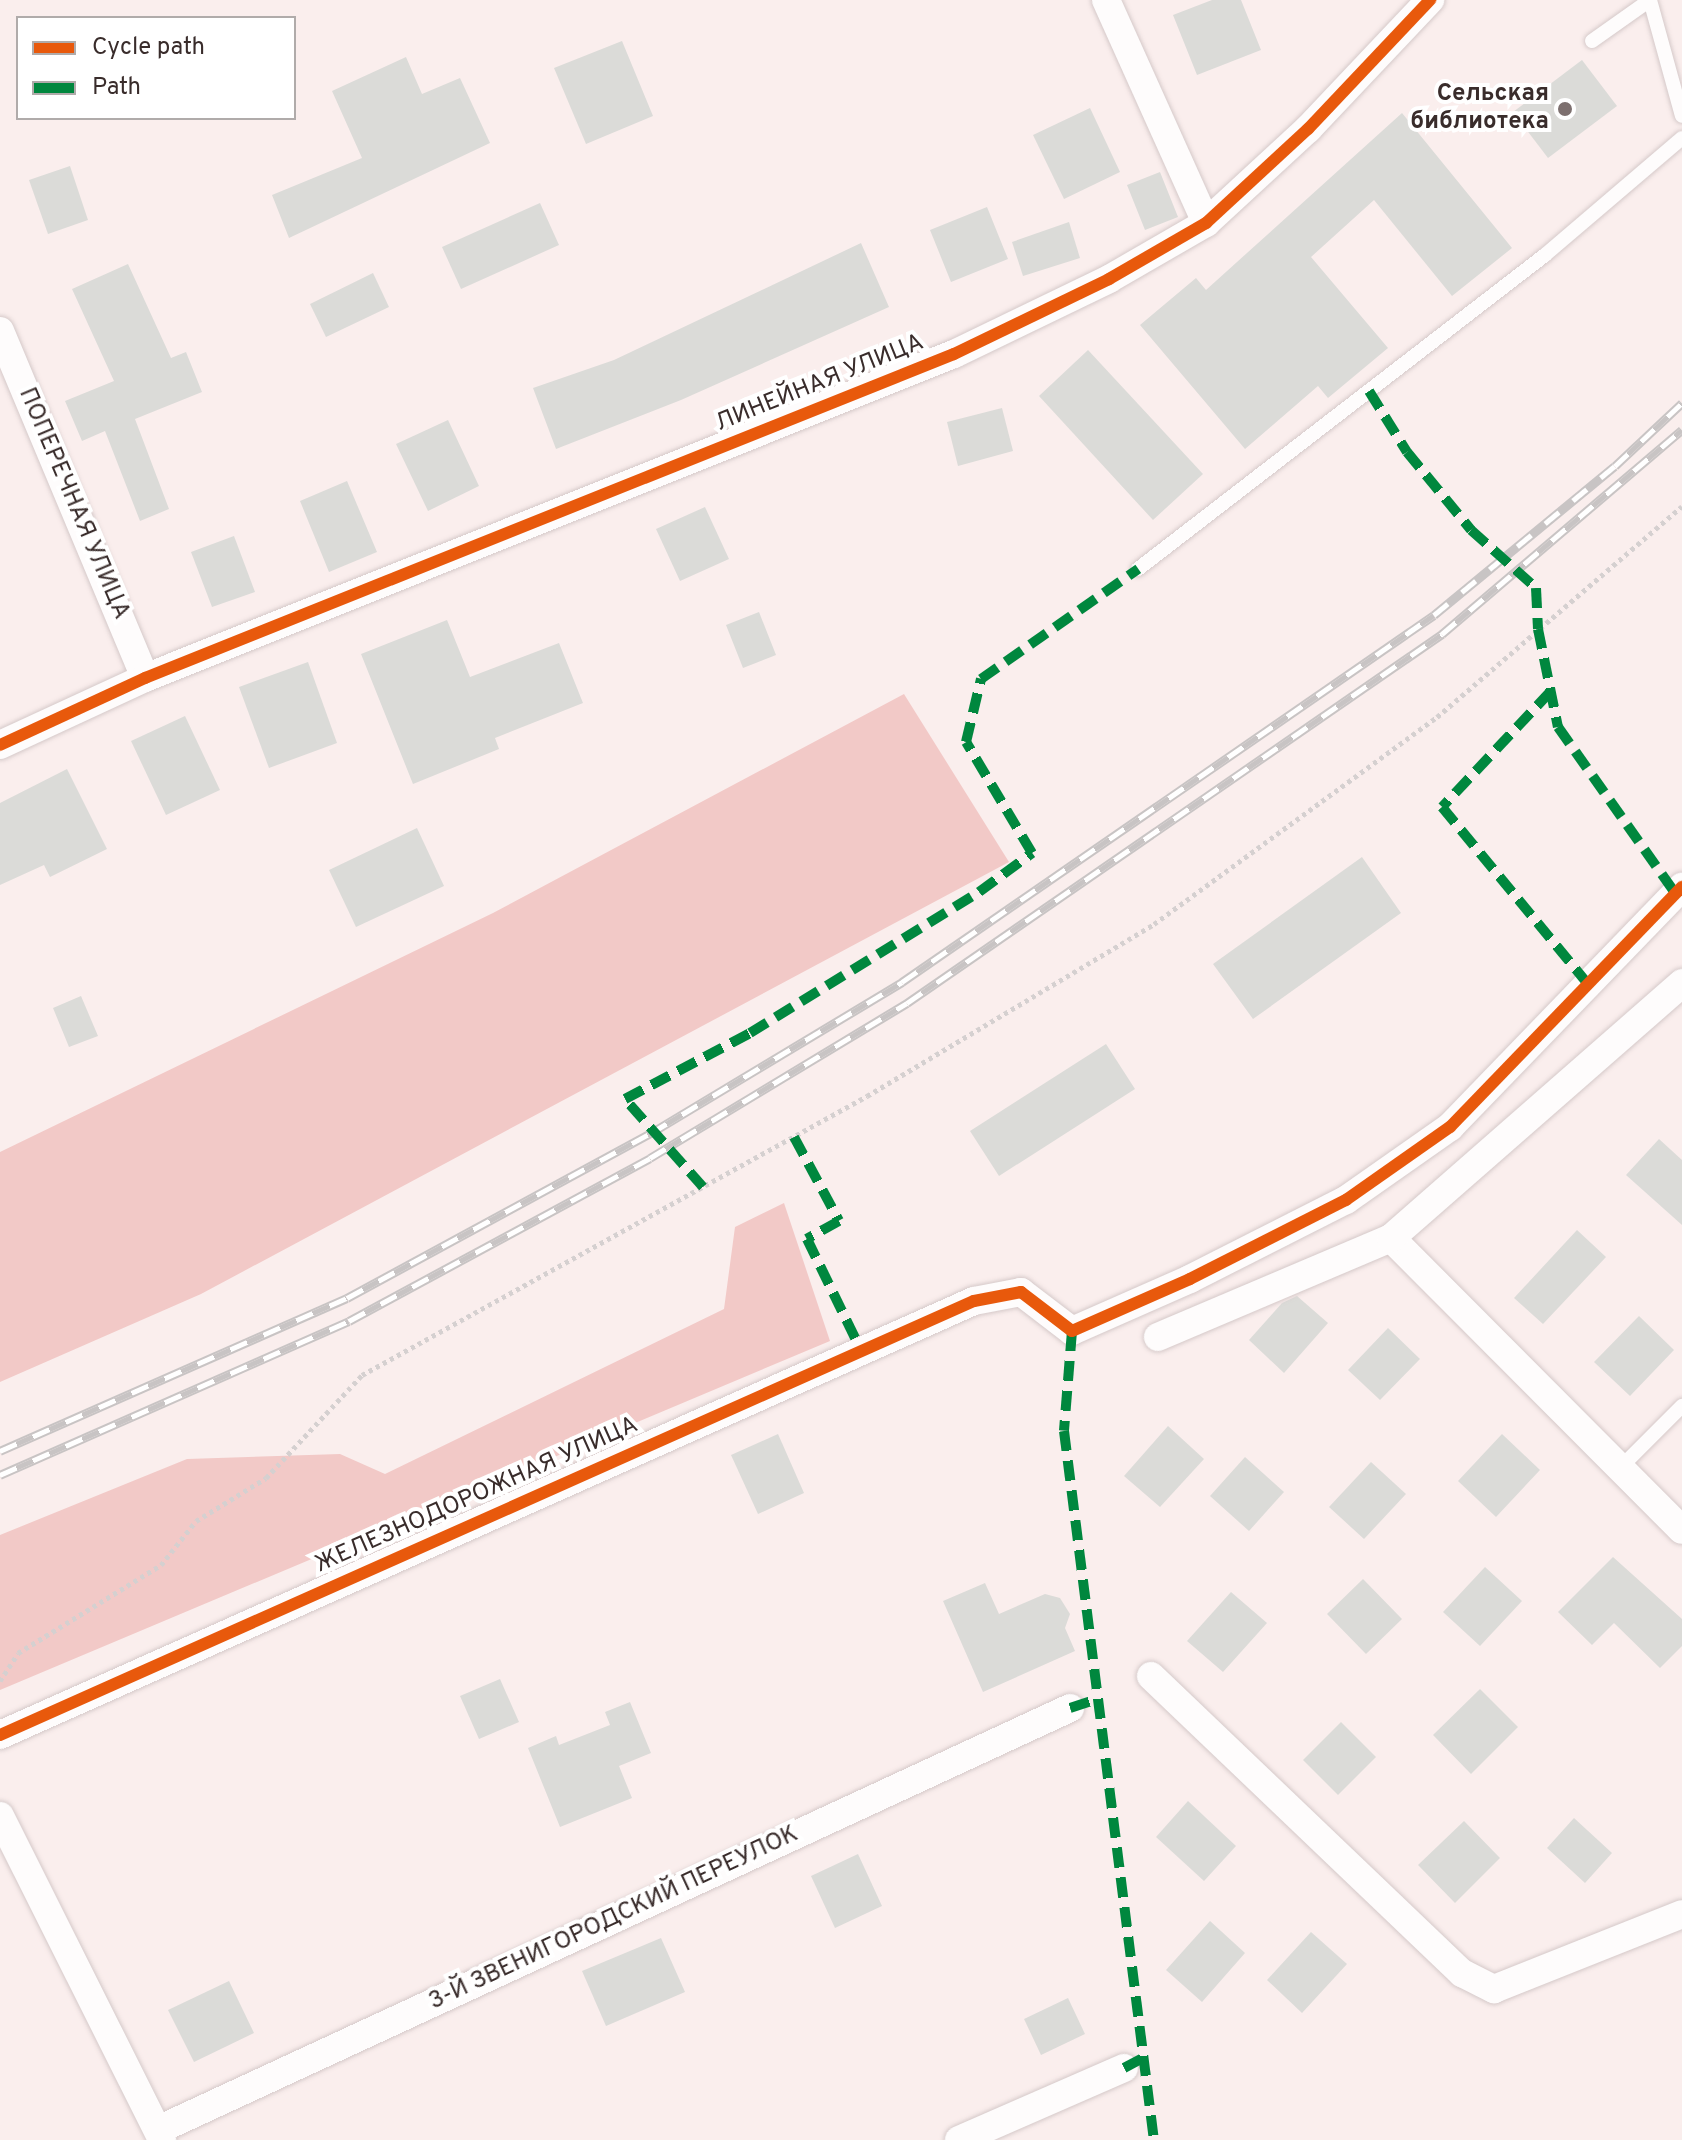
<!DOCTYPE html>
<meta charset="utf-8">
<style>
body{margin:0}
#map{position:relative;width:1682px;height:2140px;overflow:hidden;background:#faeeed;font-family:Overpass,sans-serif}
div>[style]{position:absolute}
.forest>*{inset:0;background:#f2c9c7}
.building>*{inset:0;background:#dbdbd8}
.path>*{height:5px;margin-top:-2.5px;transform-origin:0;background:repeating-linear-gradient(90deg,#d5d0d0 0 4px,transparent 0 8px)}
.roads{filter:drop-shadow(0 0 2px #d5c9c9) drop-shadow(0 0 2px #d5c9c9)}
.lane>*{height:14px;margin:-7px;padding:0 7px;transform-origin:7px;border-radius:7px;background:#fefcfc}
.street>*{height:28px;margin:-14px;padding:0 14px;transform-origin:14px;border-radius:14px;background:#fefcfc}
.rail>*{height:9px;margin-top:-4.5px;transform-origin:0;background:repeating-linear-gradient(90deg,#fff 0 18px,#c8c4c4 0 36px);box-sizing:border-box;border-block:2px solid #c8c4c4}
.quiet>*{height:10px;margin-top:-5px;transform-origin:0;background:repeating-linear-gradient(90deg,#00873e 0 20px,transparent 0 30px)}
.cycleway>*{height:12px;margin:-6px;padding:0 6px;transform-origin:6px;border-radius:6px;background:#e8590c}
.dots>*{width:22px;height:22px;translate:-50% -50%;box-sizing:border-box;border:4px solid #fff;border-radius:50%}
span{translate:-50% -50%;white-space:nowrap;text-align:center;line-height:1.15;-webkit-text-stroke:8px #fff;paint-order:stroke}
.poi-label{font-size:24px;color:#392c2b;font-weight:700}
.right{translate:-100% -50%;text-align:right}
.street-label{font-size:24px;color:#392c2b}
.legend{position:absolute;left:16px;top:16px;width:280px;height:104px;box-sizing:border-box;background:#fff;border:2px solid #b0abaa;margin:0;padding:10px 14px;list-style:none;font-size:24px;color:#392c2b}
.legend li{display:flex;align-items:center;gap:16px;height:40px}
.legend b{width:40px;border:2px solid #b0abaa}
</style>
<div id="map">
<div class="forest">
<i style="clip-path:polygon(904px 694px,1009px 862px,201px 1294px,0 1382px,0 1152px,493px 913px)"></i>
<i style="clip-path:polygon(784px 1203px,830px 1341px,0 1690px,0 1535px,187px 1459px,340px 1454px,385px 1474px,724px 1309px,735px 1227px)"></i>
</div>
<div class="building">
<i style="clip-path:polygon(1212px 0,1241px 0,1261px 50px,1197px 75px,1173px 15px)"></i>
<i style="clip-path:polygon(622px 41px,653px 116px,586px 144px,554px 68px)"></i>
<i style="clip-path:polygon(406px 57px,422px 94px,460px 78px,490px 143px,289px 238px,272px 195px,362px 158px,332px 91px)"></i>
<i style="clip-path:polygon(1582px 60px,1617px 106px,1548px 158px,1513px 112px)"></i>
<i style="clip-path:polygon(1090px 108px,1120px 172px,1064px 199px,1033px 135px)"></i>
<i style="clip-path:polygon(1402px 113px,1512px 248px,1452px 296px,1374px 200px,1311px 257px,1388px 348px,1328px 398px,1318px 386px,1245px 449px,1140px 325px,1196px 278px,1206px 290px)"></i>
<i style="clip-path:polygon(70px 166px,88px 220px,48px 234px,29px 180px)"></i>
<i style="clip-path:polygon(1160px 172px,1178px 217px,1145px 230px,1127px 185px)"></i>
<i style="clip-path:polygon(540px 203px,559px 245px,461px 289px,442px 247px)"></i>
<i style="clip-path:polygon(987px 207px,1008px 259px,951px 282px,930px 230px)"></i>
<i style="clip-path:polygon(1069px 222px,1080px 258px,1023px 276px,1012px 242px)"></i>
<i style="clip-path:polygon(861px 243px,889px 307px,681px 400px,556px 449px,533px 388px,614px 360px)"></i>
<i style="clip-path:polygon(128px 264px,171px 358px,186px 352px,202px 392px,135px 419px,169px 509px,140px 521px,105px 431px,82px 441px,65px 401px,114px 381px,72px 289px)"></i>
<i style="clip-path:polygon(373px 273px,389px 307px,326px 337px,310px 304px)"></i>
<i style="clip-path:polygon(1088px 350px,1203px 474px,1153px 520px,1039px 396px)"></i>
<i style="clip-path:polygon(1002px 408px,1013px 451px,958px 466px,947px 422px)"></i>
<i style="clip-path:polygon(448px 420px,479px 486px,428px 511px,396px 444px)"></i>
<i style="clip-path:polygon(347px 481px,377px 552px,329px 572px,300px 501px)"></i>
<i style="clip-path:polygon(705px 507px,729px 559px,680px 581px,656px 529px)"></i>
<i style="clip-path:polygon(234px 536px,255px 592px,212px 607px,191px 552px)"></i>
<i style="clip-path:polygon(759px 612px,776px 655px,743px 668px,726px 625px)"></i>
<i style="clip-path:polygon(447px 620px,470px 677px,559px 643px,583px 703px,495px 738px,499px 749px,413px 784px,361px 654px)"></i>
<i style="clip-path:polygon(308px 662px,337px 743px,269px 768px,239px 687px)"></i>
<i style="clip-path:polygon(185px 716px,220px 790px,166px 815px,131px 741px)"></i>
<i style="clip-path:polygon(67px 769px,107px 849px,50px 877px,44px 865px,0 885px,0 803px)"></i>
<i style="clip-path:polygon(417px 828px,444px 886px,356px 927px,329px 870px)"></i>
<i style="clip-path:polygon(1362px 857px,1401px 913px,1253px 1019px,1213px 964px)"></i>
<i style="clip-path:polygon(81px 996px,98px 1036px,69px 1047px,53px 1008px)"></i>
<i style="clip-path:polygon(1106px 1044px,1135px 1089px,999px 1176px,970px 1131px)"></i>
<i style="clip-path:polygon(1659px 1139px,1682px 1160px,1682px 1225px,1626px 1175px)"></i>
<i style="clip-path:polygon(1577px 1230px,1606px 1257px,1543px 1324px,1514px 1298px)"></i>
<i style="clip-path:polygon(1297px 1296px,1328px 1323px,1284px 1373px,1249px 1340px,1282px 1303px)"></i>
<i style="clip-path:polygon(1639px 1316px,1674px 1350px,1630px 1396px,1594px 1362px)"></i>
<i style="clip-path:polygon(1388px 1328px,1420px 1359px,1380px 1400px,1348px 1370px)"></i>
<i style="clip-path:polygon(1168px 1426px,1204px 1459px,1160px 1507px,1124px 1476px)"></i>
<i style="clip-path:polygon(778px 1434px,804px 1493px,758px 1514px,731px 1455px)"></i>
<i style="clip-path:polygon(1502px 1434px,1540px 1470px,1496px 1517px,1458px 1481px)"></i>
<i style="clip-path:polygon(1245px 1457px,1284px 1492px,1249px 1531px,1210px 1496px)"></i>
<i style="clip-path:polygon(1371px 1462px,1406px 1494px,1364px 1539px,1329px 1507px)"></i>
<i style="clip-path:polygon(1613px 1557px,1682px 1619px,1682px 1646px,1660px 1668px,1614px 1623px,1592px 1645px,1558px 1612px)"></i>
<i style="clip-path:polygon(1485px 1567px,1522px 1601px,1480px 1646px,1443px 1612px)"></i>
<i style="clip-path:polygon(1363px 1579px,1402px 1619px,1366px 1654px,1327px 1614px)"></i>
<i style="clip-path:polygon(985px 1583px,999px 1614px,1045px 1594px,1060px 1598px,1070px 1614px,1065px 1628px,1075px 1651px,983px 1692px,943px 1601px)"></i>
<i style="clip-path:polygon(1231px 1592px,1267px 1623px,1223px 1672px,1187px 1641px)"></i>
<i style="clip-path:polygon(500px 1679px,519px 1722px,479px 1739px,460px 1696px)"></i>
<i style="clip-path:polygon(1480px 1689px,1518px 1727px,1471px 1774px,1433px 1735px)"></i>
<i style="clip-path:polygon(630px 1702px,651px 1753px,619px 1766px,632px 1798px,560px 1827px,528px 1748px,556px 1736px,559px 1745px,610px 1725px,605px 1712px)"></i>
<i style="clip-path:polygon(1341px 1722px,1376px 1757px,1338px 1795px,1303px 1760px)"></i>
<i style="clip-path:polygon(1188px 1801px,1236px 1846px,1204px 1881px,1156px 1837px)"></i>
<i style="clip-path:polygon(1574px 1818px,1612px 1853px,1585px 1883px,1547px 1848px)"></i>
<i style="clip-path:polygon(1464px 1821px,1500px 1858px,1455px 1903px,1418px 1865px)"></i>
<i style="clip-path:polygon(858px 1854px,882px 1906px,835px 1928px,811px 1876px)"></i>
<i style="clip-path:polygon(1210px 1921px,1245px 1953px,1202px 2002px,1166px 1970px)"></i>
<i style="clip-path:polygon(1311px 1932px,1347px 1964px,1302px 2013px,1267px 1980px)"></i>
<i style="clip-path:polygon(661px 1938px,685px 1992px,606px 2026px,582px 1971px)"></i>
<i style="clip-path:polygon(229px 1981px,254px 2033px,194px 2062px,168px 2010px)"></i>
<i style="clip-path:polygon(1068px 1998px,1085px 2034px,1041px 2055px,1024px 2019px)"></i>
</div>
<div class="path">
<i style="left:0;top:1681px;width:33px;rotate:-57deg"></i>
<i style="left:18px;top:1653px;width:168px;rotate:-31.6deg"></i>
<i style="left:161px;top:1565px;width:56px;rotate:-51.5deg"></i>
<i style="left:196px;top:1521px;width:82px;rotate:-31.6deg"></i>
<i style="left:266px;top:1478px;width:141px;rotate:-47deg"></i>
<i style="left:362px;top:1375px;width:577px;rotate:-28.92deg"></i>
<i style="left:867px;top:1096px;width:335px;rotate:-30.9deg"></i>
<i style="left:1154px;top:924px;width:351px;rotate:-36.2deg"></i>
<i style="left:1437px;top:717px;width:323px;rotate:-40.7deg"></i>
</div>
<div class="roads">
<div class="lane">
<i style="left:1592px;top:41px;width:71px;rotate:-35.3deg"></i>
<i style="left:1650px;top:0;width:120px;rotate:74.6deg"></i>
<i style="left:1138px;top:569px;width:514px;rotate:-37.65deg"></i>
<i style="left:1545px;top:255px;width:180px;rotate:-40.5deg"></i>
<i style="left:1620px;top:1468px;width:88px;rotate:-45deg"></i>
</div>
<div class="street">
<i style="left:1106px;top:0;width:244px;rotate:65.8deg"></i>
<i style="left:0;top:331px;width:376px;rotate:67.3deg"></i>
<i style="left:0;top:745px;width:160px;rotate:-24.8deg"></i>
<i style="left:145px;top:678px;width:871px;rotate:-21.83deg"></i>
<i style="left:954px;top:354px;width:172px;rotate:-25.8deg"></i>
<i style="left:1109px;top:279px;width:112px;rotate:-30deg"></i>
<i style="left:1206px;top:223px;width:139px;rotate:-42.7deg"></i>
<i style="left:1308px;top:129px;width:178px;rotate:-46.6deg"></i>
<i style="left:1391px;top:1238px;width:412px;rotate:45.1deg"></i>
<i style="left:1158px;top:1337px;width:253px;rotate:-23deg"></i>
<i style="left:1391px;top:1238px;width:387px;rotate:-41.2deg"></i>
<i style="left:1151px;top:1676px;width:430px;rotate:43.7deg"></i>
<i style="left:1462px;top:1973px;width:36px;rotate:27deg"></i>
<i style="left:1494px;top:1989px;width:202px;rotate:-21.7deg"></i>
<i style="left:0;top:1735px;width:1066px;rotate:-24.02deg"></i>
<i style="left:974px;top:1301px;width:48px;rotate:-10.8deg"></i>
<i style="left:1021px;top:1292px;width:64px;rotate:37.4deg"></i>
<i style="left:1072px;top:1331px;width:129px;rotate:-23.8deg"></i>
<i style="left:1190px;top:1279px;width:175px;rotate:-26.9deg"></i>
<i style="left:1346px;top:1200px;width:127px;rotate:-35.1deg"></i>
<i style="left:1450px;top:1127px;width:334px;rotate:-46deg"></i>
<i style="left:0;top:1816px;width:362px;rotate:63.4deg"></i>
<i style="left:158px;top:2130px;width:1005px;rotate:-24.83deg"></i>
<i style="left:959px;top:2140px;width:180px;rotate:-23.6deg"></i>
</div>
</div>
<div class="rail">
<i style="left:0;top:1451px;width:379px;rotate:-23.8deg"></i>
<i style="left:347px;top:1298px;width:346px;rotate:-28.5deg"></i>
<i style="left:651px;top:1133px;width:293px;rotate:-31deg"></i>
<i style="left:902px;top:982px;width:646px;rotate:-34.6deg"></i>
<i style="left:1434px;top:615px;width:234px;rotate:-39.5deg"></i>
<i style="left:1615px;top:466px;width:92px;rotate:-43.2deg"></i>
<i style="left:0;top:1475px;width:381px;rotate:-23.8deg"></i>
<i style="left:349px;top:1321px;width:342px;rotate:-28.4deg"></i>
<i style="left:650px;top:1158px;width:300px;rotate:-31.1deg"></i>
<i style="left:907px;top:1003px;width:650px;rotate:-34.59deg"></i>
<i style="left:1442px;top:634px;width:315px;rotate:-40.4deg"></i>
</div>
<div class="quiet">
<i style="left:1369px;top:391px;width:72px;rotate:58.1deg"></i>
<i style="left:1407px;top:452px;width:101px;rotate:50.6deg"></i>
<i style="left:1471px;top:530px;width:87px;rotate:41.7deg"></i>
<i style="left:1536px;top:588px;width:41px;rotate:87.2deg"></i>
<i style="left:1538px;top:629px;width:100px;rotate:78.5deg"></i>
<i style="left:1558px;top:727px;width:203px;rotate:54.8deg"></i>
<i style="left:1551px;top:691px;width:159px;rotate:133.2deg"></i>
<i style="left:1442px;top:807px;width:228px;rotate:50.5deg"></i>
<i style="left:794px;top:1137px;width:95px;rotate:61.8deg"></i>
<i style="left:839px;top:1221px;width:37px;rotate:151deg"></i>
<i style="left:807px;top:1239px;width:121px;rotate:64.1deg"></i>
<i style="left:703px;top:1187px;width:118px;rotate:-131.6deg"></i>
<i style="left:625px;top:1099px;width:141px;rotate:-27.8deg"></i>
<i style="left:750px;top:1033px;width:269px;rotate:-31.6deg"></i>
<i style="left:979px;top:892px;width:66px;rotate:-36.3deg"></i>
<i style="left:1032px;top:853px;width:129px;rotate:-120.7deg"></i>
<i style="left:966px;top:742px;width:65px;rotate:-76.6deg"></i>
<i style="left:981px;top:679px;width:192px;rotate:-35deg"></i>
<i style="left:1072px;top:1331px;width:100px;rotate:94.6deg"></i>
<i style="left:1064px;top:1431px;width:715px;rotate:82.77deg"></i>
<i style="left:1070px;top:1708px;width:28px;rotate:-18deg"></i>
<i style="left:1124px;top:2068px;width:21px;rotate:-28deg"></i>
</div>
<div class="cycleway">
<i style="left:0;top:745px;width:160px;rotate:-24.8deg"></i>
<i style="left:145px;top:678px;width:871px;rotate:-21.83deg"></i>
<i style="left:954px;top:354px;width:172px;rotate:-25.8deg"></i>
<i style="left:1109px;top:279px;width:112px;rotate:-30deg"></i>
<i style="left:1206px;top:223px;width:139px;rotate:-42.7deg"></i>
<i style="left:1308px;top:129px;width:178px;rotate:-46.6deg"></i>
<i style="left:0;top:1735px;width:1066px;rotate:-24.02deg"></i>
<i style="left:974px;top:1301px;width:48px;rotate:-10.8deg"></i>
<i style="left:1021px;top:1292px;width:64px;rotate:37.4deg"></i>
<i style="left:1072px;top:1331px;width:129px;rotate:-23.8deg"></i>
<i style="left:1190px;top:1279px;width:175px;rotate:-26.9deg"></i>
<i style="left:1346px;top:1200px;width:127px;rotate:-35.1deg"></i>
<i style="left:1450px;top:1127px;width:334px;rotate:-46deg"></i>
</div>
<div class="dots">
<i style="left:1565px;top:109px;background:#7d706f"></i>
</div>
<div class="poi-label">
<span class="right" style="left:1549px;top:109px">Сельская<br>библиотека</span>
</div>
<div class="street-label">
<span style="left:820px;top:384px;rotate:-22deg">ЛИНЕЙНАЯ УЛИЦА</span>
<span style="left:73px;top:504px;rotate:67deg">ПОПЕРЕЧНАЯ УЛИЦА</span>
<span style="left:477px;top:1496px;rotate:-24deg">ЖЕЛЕЗНОДОРОЖНАЯ УЛИЦА</span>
<span style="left:614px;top:1919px;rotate:-25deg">3-Й ЗВЕНИГОРОДСКИЙ ПЕРЕУЛОК</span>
</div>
<ul class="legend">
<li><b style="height:10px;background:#e8590c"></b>Cycle path</li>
<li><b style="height:10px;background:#00873e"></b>Path</li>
</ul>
</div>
